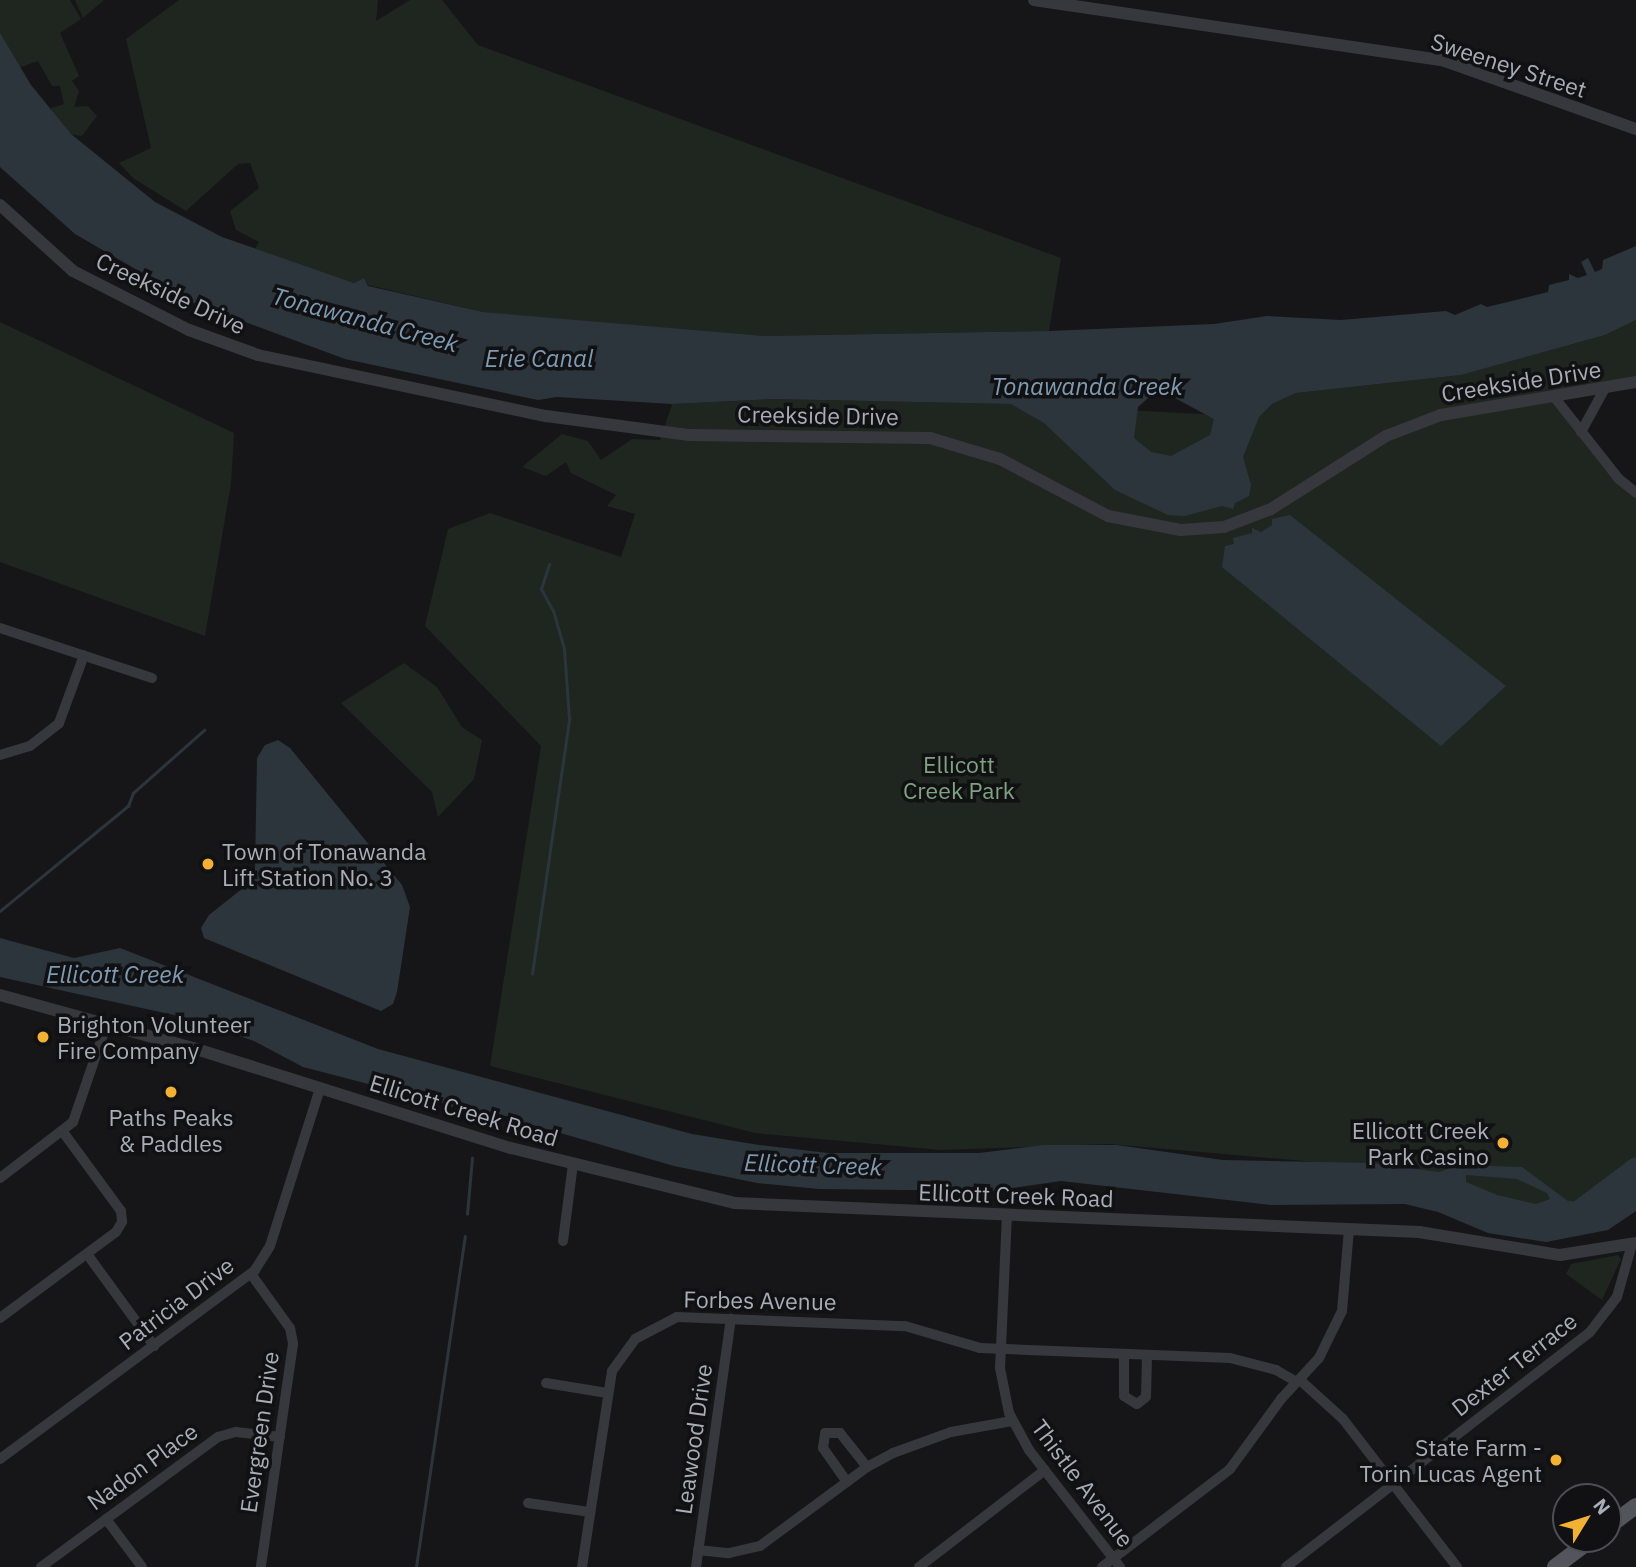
<!DOCTYPE html>
<style>
body{margin:0}
#map{position:relative;width:1636px;height:1567px;overflow:hidden;background:#161618;font-family:"IBM Plex Sans",sans-serif}
div>[style]{position:absolute}
.green>*{inset:0;background:#1e261f}
.water>*{inset:0;background:#2c353c}
.stream>*{height:2.5px;margin:-1.25px;padding:0 1.25px;transform-origin:1.25px;border-radius:1.25px;background:#2c353c}
.river>*{height:16px;margin:-8px;padding:0 8px;transform-origin:8px;border-radius:8px;background:#2c353c}
.minor>*{height:10px;margin:-5px;padding:0 5px;transform-origin:5px;border-radius:5px;background:#37383d}
.tertiary>*{height:12px;margin:-6px;padding:0 6px;transform-origin:6px;border-radius:6px;background:#37383d}
.primary>*{height:16px;margin:-8px;padding:0 8px;transform-origin:8px;border-radius:8px;background:#53555c}
.dots>*{width:19px;height:19px;translate:-50% -50%;box-sizing:border-box;border:4px solid #111113;border-radius:50%}
span{translate:-50% -50%;white-space:nowrap;text-align:center;line-height:1.15;-webkit-text-stroke:7px #111113;paint-order:stroke}
.street-label{font-size:23px;color:#a8adb8}
.park-label{font-size:23px;color:#7fa381}
.poi-label{font-size:23px;color:#a8adb8}
.left{translate:0 -50%;text-align:left}
.right{translate:-100% -50%;text-align:right}
.water-label{font-size:24px;color:#7f9bb3;font-style:italic}
.north{position:absolute;left:1552px;top:1483px;width:70px;height:70px;box-sizing:border-box;background:#111113;border:2px solid #4d4f55;border-radius:50%;rotate:52deg;font-size:19px;font-weight:700;line-height:28px;text-align:center;color:#a8adb8}
.north::after{content:'';display:block;margin:auto;width:24px;height:32px;background:#f2b134;clip-path:polygon(50% 0,100% 100%,50% 72%,0 100%)}
</style>
<div id="map">
<div class="green">
<i style="clip-path:polygon(0 0,70px 0,81px 19px,60px 33px,79px 76px,72px 81px,79px 91px,74px 107px,88px 106px,97px 116px,82px 136px,56px 132px,49px 118px,51px 108px,64px 104px,60px 86px,52px 86px,38px 61px,18px 68px,0 40px)"></i>
<i style="clip-path:polygon(75px 0,104px 0,83px 18px)"></i>
<i style="clip-path:polygon(179px 0,378px 0,376px 21px,410px 0,442px 0,478px 45px,1061px 258px,1049px 331px,764px 336px,676px 332px,483px 312px,368px 285px,364px 278px,354px 283px,255px 249px,259px 242px,236px 230px,230px 211px,259px 188px,250px 163px,238px 164px,186px 211px,133px 178px,119px 163px,151px 148px,126px 39px)"></i>
<i style="clip-path:polygon(1636px 320px,1636px 381px,1556px 398px,1636px 493px,1636px 1165px,1576px 1210px,1460px 1194px,1362px 1166px,1110px 1144px,941px 1150px,755px 1133px,490px 1066px,541px 746px,425px 626px,448px 529px,490px 513px,621px 557px,635px 514px,607px 506px,616px 495px,571px 473px,566px 462px,546px 476px,522px 467px,562px 434px,588px 441px,601px 460px,632px 439px,660px 440px,672px 404px,773px 399px,1011px 404px,1258px 417px,1272px 404px,1296px 393px,1461px 375px,1605px 335px)"></i>
<i style="clip-path:polygon(0 322px,234px 433px,231px 484px,205px 636px,0 562px)"></i>
<i style="clip-path:polygon(404px 663px,437px 687px,462px 727px,482px 740px,474px 779px,438px 817px,432px 792px,341px 703px)"></i>
<i style="clip-path:polygon(1618px 1255px,1621px 1259px,1602px 1300px,1566px 1274px,1571px 1264px)"></i>
</div>
<div class="water">
<i style="clip-path:polygon(evenodd,0 33px,31px 85px,71px 134px,155px 202px,222px 237px,354px 283px,364px 278px,368px 286px,483px 312px,764px 336px,1049px 331px,1214px 324px,1267px 316px,1341px 320px,1446px 311px,1455px 315px,1481px 304px,1487px 307px,1548px 292px,1549px 285px,1569px 280px,1569px 274px,1578px 278px,1587px 275px,1581px 262px,1588px 258px,1595px 272px,1602px 269px,1603px 260px,1636px 246px,1636px 320px,1605px 335px,1461px 375px,1296px 393px,1272px 404px,1259px 417px,1243px 457px,1251px 485px,1249px 496px,1235px 503px,1233px 509px,1222px 506px,1185px 516px,1168px 515px,1115px 490px,1044px 423px,1011px 404px,773px 399px,672px 404px,557px 397px,538px 400px,345px 359px,194px 303px,75px 234px,0 167px,0 33px,1158px 389px,1214px 419px,1210px 435px,1171px 456px,1151px 452px,1134px 438px,1138px 407px,1158px 389px)"></i>
<i style="clip-path:polygon(1290px 515px,1506px 686px,1441px 746px,1222px 567px,1225px 546px,1234px 544px,1233px 538px,1252px 533px,1252px 528px,1261px 532px,1272px 525px,1272px 519px)"></i>
<i style="clip-path:polygon(278px 740px,290px 748px,402px 885px,410px 907px,397px 992px,393px 1004px,381px 1011px,204px 938px,201px 928px,209px 915px,248px 884px,255px 870px,257px 758px,265px 745px)"></i>
<i style="clip-path:polygon(evenodd,0 938px,74px 958px,120px 948px,378px 1049px,692px 1134px,759px 1145px,828px 1153px,979px 1153px,1043px 1145px,1117px 1145px,1223px 1160px,1372px 1163px,1439px 1172px,1459px 1165px,1522px 1167px,1572px 1204px,1607px 1194px,1631px 1174px,1636px 1163px,1636px 1211px,1608px 1230px,1546px 1242px,1488px 1233px,1438px 1212px,1405px 1204px,1271px 1205px,1061px 1181px,991px 1191px,819px 1189px,757px 1183px,674px 1166px,533px 1125px,503px 1119px,482px 1121px,449px 1105px,303px 1067px,254px 1041px,183px 1017px,0 977px,0 938px,1466px 1175px,1517px 1179px,1547px 1193px,1550px 1199px,1536px 1204px,1497px 1195px,1466px 1182px,1466px 1175px)"></i>
</div>
<div class="stream">
<i style="left:0;top:911px;width:166px;rotate:-39.4deg"></i>
<i style="left:128px;top:806px;width:14px;rotate:-69deg"></i>
<i style="left:133px;top:793px;width:95px;rotate:-41.6deg"></i>
<i style="left:532px;top:974px;width:258px;rotate:-81.7deg"></i>
<i style="left:569px;top:719px;width:70px;rotate:-94.1deg"></i>
<i style="left:564px;top:649px;width:40px;rotate:-106deg"></i>
<i style="left:553px;top:611px;width:25px;rotate:-119deg"></i>
<i style="left:541px;top:589px;width:26px;rotate:-72deg"></i>
<i style="left:467px;top:1214px;width:56px;rotate:-84.9deg"></i>
<i style="left:416px;top:1567px;width:334px;rotate:-81.6deg"></i>
</div>
<div class="river">
<i style="left:1569px;top:1209px;width:7px;rotate:8deg"></i>
<i style="left:1576px;top:1210px;width:75px;rotate:-36.9deg"></i>
</div>
<div class="minor">
<i style="left:1555px;top:398px;width:103px;rotate:51.7deg"></i>
<i style="left:1619px;top:479px;width:22px;rotate:39deg"></i>
<i style="left:1581px;top:432px;width:48px;rotate:-61.3deg"></i>
<i style="left:0;top:628px;width:160px;rotate:18.2deg"></i>
<i style="left:0;top:755px;width:31px;rotate:-17deg"></i>
<i style="left:30px;top:746px;width:37px;rotate:-38deg"></i>
<i style="left:59px;top:723px;width:72px;rotate:-69.8deg"></i>
<i style="left:0;top:1178px;width:92px;rotate:-37.5deg"></i>
<i style="left:73px;top:1122px;width:105px;rotate:-71deg"></i>
<i style="left:1007px;top:1215px;width:153px;rotate:92.6deg"></i>
<i style="left:1000px;top:1368px;width:46px;rotate:78.7deg"></i>
<i style="left:1009px;top:1413px;width:42px;rotate:61.6deg"></i>
<i style="left:1029px;top:1450px;width:148px;rotate:52.1deg"></i>
<i style="left:563px;top:1241px;width:78px;rotate:-82.6deg"></i>
<i style="left:87px;top:1254px;width:114px;rotate:53.9deg"></i>
<i style="left:251px;top:1274px;width:67px;rotate:54.2deg"></i>
<i style="left:290px;top:1328px;width:16px;rotate:79deg"></i>
<i style="left:293px;top:1344px;width:225px;rotate:98.2deg"></i>
<i style="left:0;top:1318px;width:144px;rotate:-36.6deg"></i>
<i style="left:116px;top:1232px;width:12px;rotate:-59deg"></i>
<i style="left:122px;top:1222px;width:11px;rotate:-95deg"></i>
<i style="left:121px;top:1211px;width:98px;rotate:-126.3deg"></i>
<i style="left:1124px;top:1354px;width:42px;rotate:90deg"></i>
<i style="left:1124px;top:1396px;width:15px;rotate:32deg"></i>
<i style="left:1137px;top:1404px;width:11px;rotate:-38deg"></i>
<i style="left:1146px;top:1397px;width:42px;rotate:-88.6deg"></i>
<i style="left:1300px;top:1380px;width:58px;rotate:42.2deg"></i>
<i style="left:1343px;top:1419px;width:187px;rotate:52.4deg"></i>
<i style="left:546px;top:1383px;width:62px;rotate:9.3deg"></i>
<i style="left:0;top:1459px;width:317px;rotate:-36.5deg"></i>
<i style="left:255px;top:1270px;width:28px;rotate:-58deg"></i>
<i style="left:270px;top:1246px;width:166px;rotate:-72.4deg"></i>
<i style="left:847px;top:1482px;width:42px;rotate:-125.2deg"></i>
<i style="left:823px;top:1448px;width:15px;rotate:-82deg"></i>
<i style="left:825px;top:1433px;width:15px"></i>
<i style="left:840px;top:1433px;width:43px;rotate:51.5deg"></i>
<i style="left:528px;top:1503px;width:63px;rotate:8.3deg"></i>
<i style="left:106px;top:1519px;width:60px;rotate:53.1deg"></i>
<i style="left:698px;top:1550px;width:31px;rotate:6deg"></i>
<i style="left:729px;top:1553px;width:32px;rotate:-13deg"></i>
<i style="left:760px;top:1546px;width:133px;rotate:-36.4deg"></i>
<i style="left:867px;top:1467px;width:30px;rotate:-28deg"></i>
<i style="left:893px;top:1453px;width:62px;rotate:-19.9deg"></i>
<i style="left:951px;top:1432px;width:62px;rotate:-10.2deg"></i>
<i style="left:41px;top:1567px;width:220px;rotate:-36.3deg"></i>
<i style="left:218px;top:1437px;width:19px;rotate:-16deg"></i>
<i style="left:236px;top:1432px;width:44px;rotate:6.5deg"></i>
<i style="left:582px;top:1567px;width:198px;rotate:-81.3deg"></i>
<i style="left:612px;top:1371px;width:39px;rotate:-54deg"></i>
<i style="left:635px;top:1339px;width:47px;rotate:-27.6deg"></i>
<i style="left:677px;top:1317px;width:228px;rotate:2.3deg"></i>
<i style="left:905px;top:1326px;width:78px;rotate:16.3deg"></i>
<i style="left:980px;top:1348px;width:250px;rotate:2.3deg"></i>
<i style="left:1230px;top:1358px;width:48px;rotate:14.6deg"></i>
<i style="left:1276px;top:1370px;width:24px;rotate:30deg"></i>
<i style="left:696px;top:1567px;width:251px;rotate:-82deg"></i>
<i style="left:919px;top:1567px;width:159px;rotate:-37.6deg"></i>
<i style="left:1102px;top:1567px;width:161px;rotate:-37.4deg"></i>
<i style="left:1230px;top:1469px;width:87px;rotate:-53.9deg"></i>
<i style="left:1281px;top:1399px;width:56px;rotate:-47.2deg"></i>
<i style="left:1319px;top:1358px;width:52px;rotate:-63.9deg"></i>
<i style="left:1342px;top:1311px;width:82px;rotate:-85.1deg"></i>
<i style="left:1286px;top:1567px;width:384px;rotate:-37.7deg"></i>
<i style="left:1590px;top:1332px;width:44px;rotate:-52.4deg"></i>
<i style="left:1617px;top:1297px;width:55px;rotate:-74.2deg"></i>
</div>
<div class="tertiary">
<i style="left:1034px;top:0;width:416px;rotate:8.4deg"></i>
<i style="left:1445px;top:61px;width:203px;rotate:19.6deg"></i>
<i style="left:0;top:205px;width:98px;rotate:42.1deg"></i>
<i style="left:73px;top:271px;width:130px;rotate:27deg"></i>
<i style="left:189px;top:330px;width:73px;rotate:19.9deg"></i>
<i style="left:258px;top:355px;width:294px;rotate:12deg"></i>
<i style="left:546px;top:416px;width:143px;rotate:7.6deg"></i>
<i style="left:688px;top:435px;width:242px;rotate:0.7deg"></i>
<i style="left:930px;top:438px;width:73px;rotate:16.7deg"></i>
<i style="left:1000px;top:459px;width:122px;rotate:27.8deg"></i>
<i style="left:1108px;top:516px;width:74px;rotate:10.9deg"></i>
<i style="left:1181px;top:530px;width:43px;rotate:-4deg"></i>
<i style="left:1224px;top:527px;width:50px;rotate:-21deg"></i>
<i style="left:1271px;top:509px;width:136px;rotate:-32.4deg"></i>
<i style="left:1386px;top:436px;width:59px;rotate:-20.9deg"></i>
<i style="left:1441px;top:415px;width:198px;rotate:-9.6deg"></i>
<i style="left:0;top:995px;width:200px;rotate:15.4deg"></i>
<i style="left:193px;top:1048px;width:333px;rotate:17.5deg"></i>
<i style="left:511px;top:1148px;width:231px;rotate:13.8deg"></i>
<i style="left:735px;top:1203px;width:685px;rotate:2.43deg"></i>
<i style="left:1419px;top:1232px;width:143px;rotate:9.3deg"></i>
<i style="left:1560px;top:1255px;width:77px;rotate:-9deg"></i>
</div>
<div class="primary">
<i style="left:1608px;top:1527px;width:35px;rotate:-37deg"></i>
<i style="left:1555px;top:1567px;width:46px;rotate:-37.1deg"></i>
</div>
<div class="dots">
<i style="left:208px;top:864px;background:#f2b134"></i>
<i style="left:43px;top:1037px;background:#f2b134"></i>
<i style="left:171px;top:1092px;background:#f2b134"></i>
<i style="left:1503px;top:1143px;background:#f2b134"></i>
<i style="left:1556px;top:1460px;background:#f2b134"></i>
</div>
<div class="street-label">
<span style="left:1509px;top:65px;rotate:18deg">Sweeney Street</span>
<span style="left:171px;top:293px;rotate:25deg">Creekside Drive</span>
<span style="left:1521px;top:381px;rotate:-9deg">Creekside Drive</span>
<span style="left:818px;top:415px;rotate:1deg">Creekside Drive</span>
<span style="left:464px;top:1110px;rotate:17deg">Ellicott Creek Road</span>
<span style="left:1016px;top:1195px;rotate:2deg">Ellicott Creek Road</span>
<span style="left:760px;top:1300px;rotate:1deg">Forbes Avenue</span>
<span style="left:176px;top:1303px;rotate:-37deg">Patricia Drive</span>
<span style="left:1514px;top:1364px;rotate:-38deg">Dexter Terrace</span>
<span style="left:259px;top:1432px;rotate:-82deg">Evergreen Drive</span>
<span style="left:693px;top:1439px;rotate:-82deg">Leawood Drive</span>
<span style="left:142px;top:1466px;rotate:-36deg">Nadon Place</span>
<span style="left:1083px;top:1483px;rotate:53deg">Thistle Avenue</span>
</div>
<div class="park-label">
<span style="left:959px;top:777px">Ellicott<br>Creek Park</span>
</div>
<div class="poi-label">
<span class="left" style="left:222px;top:864px">Town of Tonawanda<br>Lift Station No. 3</span>
<span class="left" style="left:57px;top:1037px">Brighton Volunteer<br>Fire Company</span>
<span style="left:171px;top:1130px">Paths Peaks<br>&amp; Paddles</span>
<span class="right" style="left:1489px;top:1143px">Ellicott Creek<br>Park Casino</span>
<span class="right" style="left:1542px;top:1460px">State Farm -<br>Torin Lucas Agent</span>
</div>
<div class="water-label">
<span style="left:365px;top:320px;rotate:15deg">Tonawanda Creek</span>
<span style="left:539px;top:359px">Erie Canal</span>
<span style="left:1087px;top:387px">Tonawanda Creek</span>
<span style="left:115px;top:975px">Ellicott Creek</span>
<span style="left:813px;top:1165px;rotate:2deg">Ellicott Creek</span>
</div>
<div class="north">N</div>
</div>
